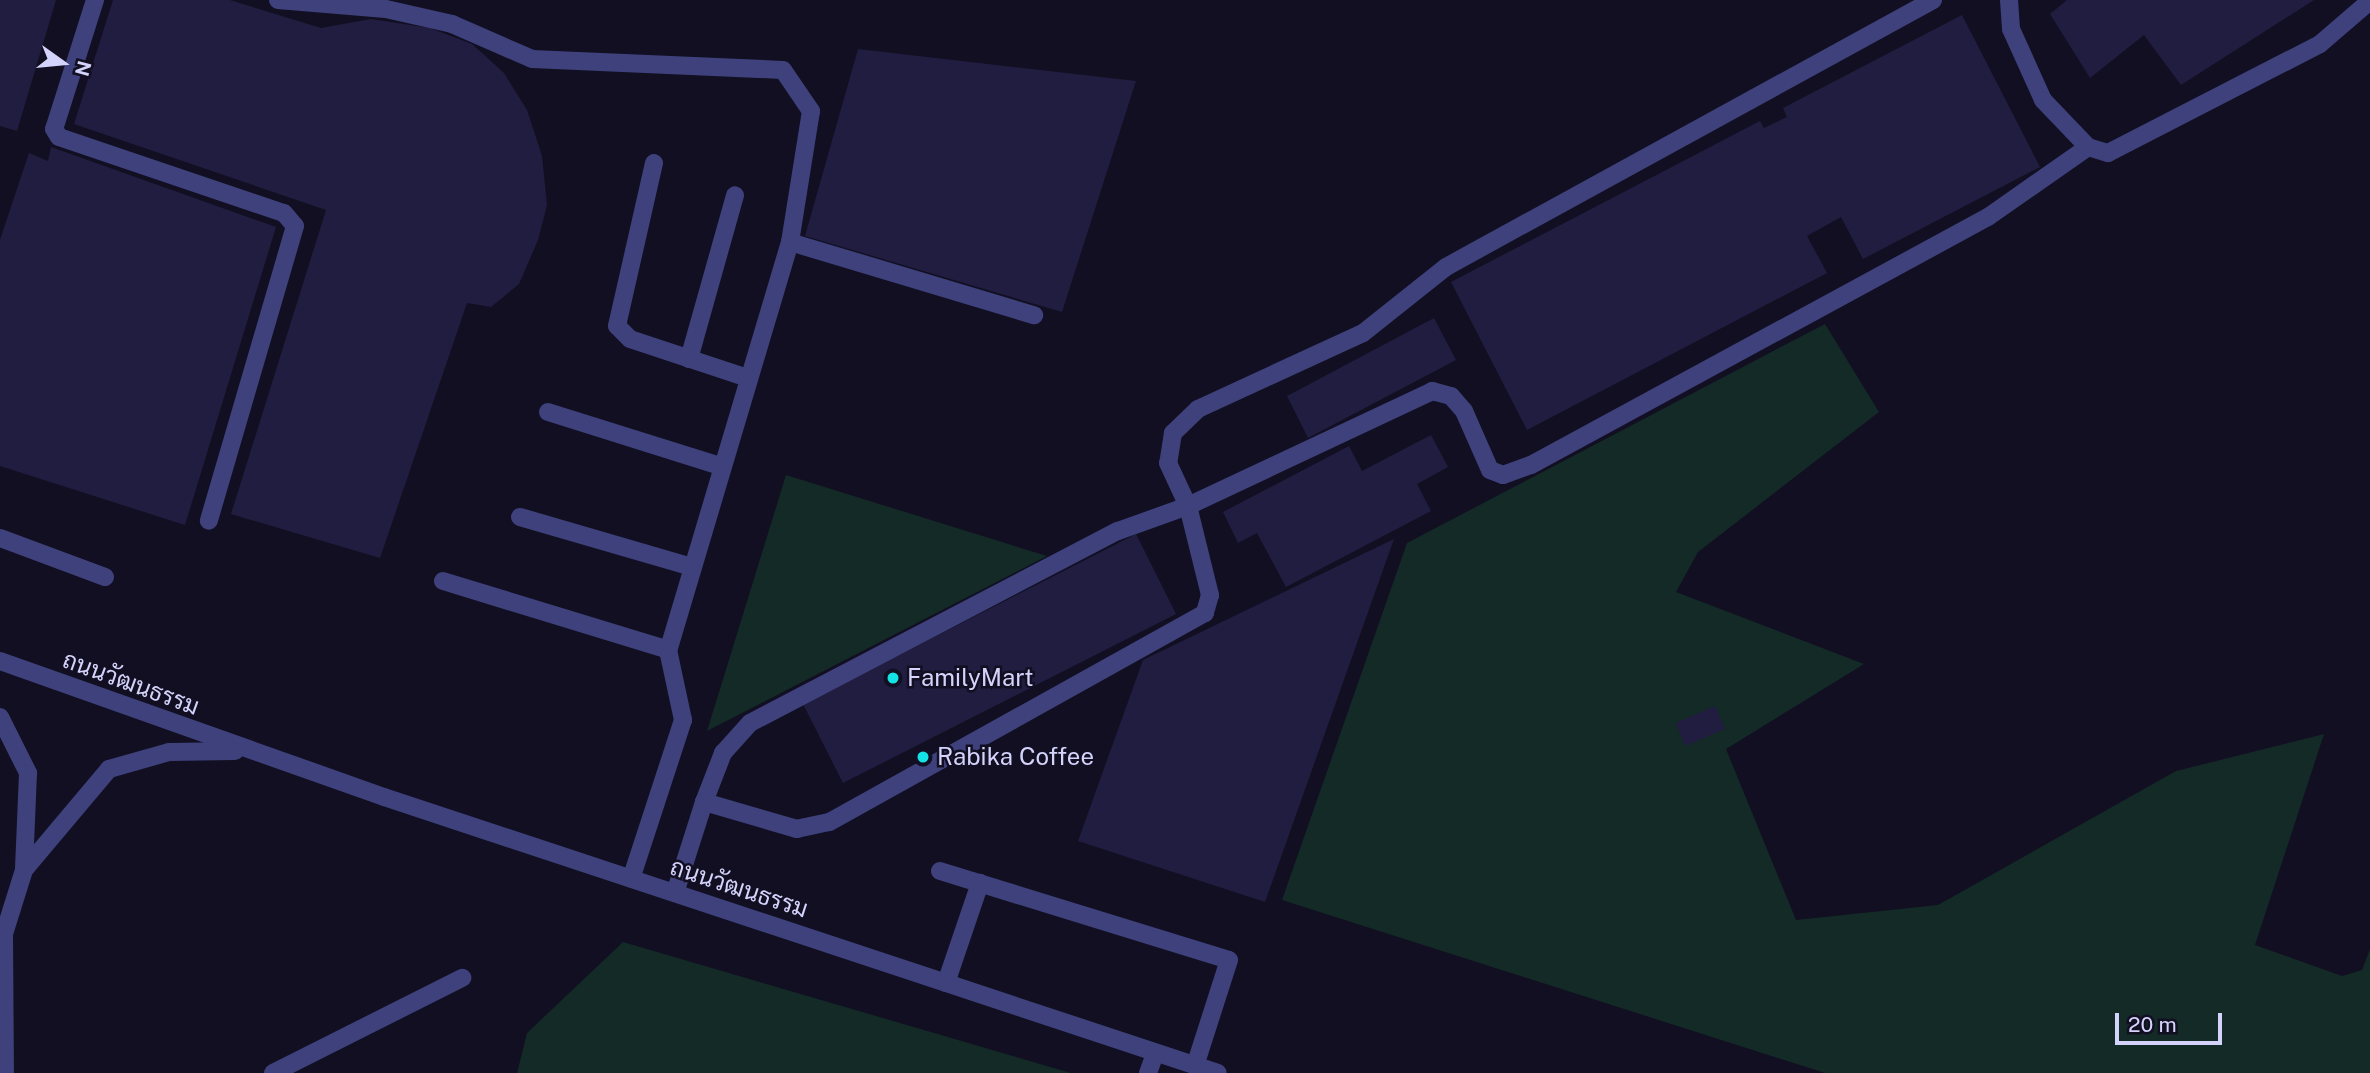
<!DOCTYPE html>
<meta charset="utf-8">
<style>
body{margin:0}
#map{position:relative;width:2370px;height:1073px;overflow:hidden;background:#110f21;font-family:"Public Sans",Sarabun,sans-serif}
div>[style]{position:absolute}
.green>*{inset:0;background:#132a27}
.building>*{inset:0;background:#211d40}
.minor>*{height:18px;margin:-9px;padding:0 9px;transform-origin:9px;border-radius:9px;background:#3e417c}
.dots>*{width:19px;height:19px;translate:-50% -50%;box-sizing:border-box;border:4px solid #110f21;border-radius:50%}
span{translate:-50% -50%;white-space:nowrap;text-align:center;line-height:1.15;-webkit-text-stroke:5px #110f21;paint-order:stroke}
.poi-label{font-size:24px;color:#d4d3fb}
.left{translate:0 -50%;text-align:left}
.street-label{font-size:24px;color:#d4d3fb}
.north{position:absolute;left:28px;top:28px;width:70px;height:70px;-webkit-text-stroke:5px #110f21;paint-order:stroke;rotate:105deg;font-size:19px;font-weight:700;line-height:28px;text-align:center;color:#d4d3fb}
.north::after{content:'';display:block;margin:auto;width:24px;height:32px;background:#d4d3fb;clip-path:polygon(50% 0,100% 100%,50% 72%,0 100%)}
.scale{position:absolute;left:2115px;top:1013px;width:107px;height:32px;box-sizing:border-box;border:4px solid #d4d3fb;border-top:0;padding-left:9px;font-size:21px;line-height:24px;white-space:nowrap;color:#d4d3fb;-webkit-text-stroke:5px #110f21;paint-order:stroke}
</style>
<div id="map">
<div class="green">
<i style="clip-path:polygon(1825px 324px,1879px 412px,1698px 552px,1676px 592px,1864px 664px,1726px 749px,1796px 920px,1938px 905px,2176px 771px,2324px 734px,2255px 945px,2342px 976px,2362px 970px,2370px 949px,2370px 1073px,1825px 1073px,1282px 900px,1407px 543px)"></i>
<i style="clip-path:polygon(786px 475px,1047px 556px,707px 731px)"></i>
<i style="clip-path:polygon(623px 942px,1071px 1073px,517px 1073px,527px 1033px)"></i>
</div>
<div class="building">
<i style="clip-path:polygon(0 0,56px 0,17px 131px,0 126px)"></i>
<i style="clip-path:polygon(113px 0,230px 0,321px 28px,371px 19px,430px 28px,472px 44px,504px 73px,527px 110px,542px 156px,547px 205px,538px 240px,519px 284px,491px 307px,467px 303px,380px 558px,231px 514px,326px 210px,74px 124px)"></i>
<i style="clip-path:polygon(2067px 0,2314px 0,2181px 85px,2144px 35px,2090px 78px,2050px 14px)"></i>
<i style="clip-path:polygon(1962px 15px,2040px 167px,1863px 259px,1841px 217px,1807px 236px,1827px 273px,1527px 430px,1451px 282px,1760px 121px,1764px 128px,1787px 117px,1783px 108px)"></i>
<i style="clip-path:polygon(858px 49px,1136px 81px,1062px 312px,805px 236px)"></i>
<i style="clip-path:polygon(51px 147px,276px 227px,185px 525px,0 466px,0 240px,29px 153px,48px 161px)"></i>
<i style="clip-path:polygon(1434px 318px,1456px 360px,1308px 438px,1287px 396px)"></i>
<i style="clip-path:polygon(1431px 435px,1448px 467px,1417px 484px,1431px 511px,1286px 587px,1257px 533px,1238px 543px,1223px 512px,1349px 446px,1362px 471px)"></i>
<i style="clip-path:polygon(1136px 534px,1176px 614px,843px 783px,803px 704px)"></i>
<i style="clip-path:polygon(1394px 539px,1265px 902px,1078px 841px,1143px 660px)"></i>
<i style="clip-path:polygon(1715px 706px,1725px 729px,1685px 746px,1676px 723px)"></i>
</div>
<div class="minor">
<i style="left:95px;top:0;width:135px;rotate:107.6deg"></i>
<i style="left:54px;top:129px;width:9px;rotate:58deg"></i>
<i style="left:59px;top:137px;width:237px;rotate:18.7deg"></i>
<i style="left:284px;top:213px;width:17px;rotate:50deg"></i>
<i style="left:295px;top:226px;width:307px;rotate:106.3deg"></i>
<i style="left:278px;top:0;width:108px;rotate:4.8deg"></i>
<i style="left:386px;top:9px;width:68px;rotate:12.8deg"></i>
<i style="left:452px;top:24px;width:87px;rotate:23.6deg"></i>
<i style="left:532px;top:59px;width:251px;rotate:2.5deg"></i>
<i style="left:783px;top:70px;width:50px;rotate:55.7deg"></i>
<i style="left:811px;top:111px;width:133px;rotate:99.1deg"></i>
<i style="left:790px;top:242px;width:426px;rotate:106.6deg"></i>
<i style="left:668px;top:650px;width:72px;rotate:77.9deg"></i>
<i style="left:683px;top:720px;width:167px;rotate:108.1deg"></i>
<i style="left:1933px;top:0;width:555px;rotate:151.27deg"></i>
<i style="left:1446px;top:267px;width:106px;rotate:141.5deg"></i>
<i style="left:1363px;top:333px;width:182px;rotate:155.3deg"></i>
<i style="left:1198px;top:409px;width:35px;rotate:136deg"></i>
<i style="left:1173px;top:433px;width:30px;rotate:99deg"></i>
<i style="left:1168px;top:463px;width:47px;rotate:65.1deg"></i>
<i style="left:1188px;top:506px;width:270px;rotate:-25.2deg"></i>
<i style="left:1432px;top:391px;width:20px;rotate:15deg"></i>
<i style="left:1451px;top:396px;width:20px;rotate:49deg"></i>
<i style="left:1464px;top:411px;width:64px;rotate:66.2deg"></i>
<i style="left:1490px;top:470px;width:14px;rotate:21deg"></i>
<i style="left:1503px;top:475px;width:30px;rotate:-20deg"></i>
<i style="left:1531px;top:465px;width:520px;rotate:-28.49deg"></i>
<i style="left:1988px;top:217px;width:122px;rotate:-35deg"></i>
<i style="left:2009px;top:0;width:29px;rotate:86deg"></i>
<i style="left:2011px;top:29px;width:78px;rotate:65.7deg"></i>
<i style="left:2043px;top:100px;width:65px;rotate:46.2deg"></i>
<i style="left:2088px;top:147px;width:21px;rotate:17deg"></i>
<i style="left:2108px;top:153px;width:238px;rotate:-27.2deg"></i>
<i style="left:2320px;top:44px;width:66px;rotate:-40.7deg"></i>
<i style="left:654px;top:163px;width:167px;rotate:102.8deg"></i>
<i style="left:617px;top:326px;width:18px;rotate:45deg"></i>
<i style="left:630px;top:339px;width:124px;rotate:18.3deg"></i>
<i style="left:790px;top:242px;width:255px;rotate:16.7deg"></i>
<i style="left:689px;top:359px;width:170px;rotate:-74.3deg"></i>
<i style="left:548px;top:412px;width:180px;rotate:17.4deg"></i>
<i style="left:520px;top:517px;width:176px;rotate:16.2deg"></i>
<i style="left:0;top:538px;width:112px;rotate:20.4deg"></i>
<i style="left:443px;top:581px;width:235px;rotate:17deg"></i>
<i style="left:0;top:661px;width:407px;rotate:19.5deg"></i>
<i style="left:384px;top:797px;width:878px;rotate:18.31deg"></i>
<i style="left:0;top:717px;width:63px;rotate:63.4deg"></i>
<i style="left:28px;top:773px;width:97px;rotate:92.4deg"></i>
<i style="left:24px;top:870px;width:67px;rotate:107.4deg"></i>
<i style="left:4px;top:934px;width:139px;rotate:89.6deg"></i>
<i style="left:24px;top:870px;width:132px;rotate:-49.9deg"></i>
<i style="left:109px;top:769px;width:62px;rotate:-15.8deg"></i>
<i style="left:169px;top:752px;width:66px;rotate:-0.9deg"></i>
<i style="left:940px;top:871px;width:302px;rotate:17.1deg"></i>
<i style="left:1229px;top:960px;width:111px;rotate:107.8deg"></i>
<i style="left:675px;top:893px;width:96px;rotate:-72.3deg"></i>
<i style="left:704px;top:802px;width:53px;rotate:-68.8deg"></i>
<i style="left:723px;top:753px;width:40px;rotate:-48deg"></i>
<i style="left:750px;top:723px;width:415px;rotate:-27.6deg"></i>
<i style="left:1118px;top:531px;width:74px;rotate:-19.7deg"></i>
<i style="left:1188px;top:506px;width:92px;rotate:76.1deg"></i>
<i style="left:1210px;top:595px;width:19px;rotate:106deg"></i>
<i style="left:1205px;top:613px;width:430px;rotate:150.9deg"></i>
<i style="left:829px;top:822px;width:33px;rotate:168deg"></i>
<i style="left:797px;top:829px;width:97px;rotate:-163.8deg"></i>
<i style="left:946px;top:983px;width:106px;rotate:-71.2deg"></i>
<i style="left:273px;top:1073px;width:212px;rotate:-26.7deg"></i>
<i style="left:1148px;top:1073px;width:20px;rotate:-70deg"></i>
</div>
<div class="dots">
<i style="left:893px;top:678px;background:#14e3e6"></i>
<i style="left:923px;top:757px;background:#14e3e6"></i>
</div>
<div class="poi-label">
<span class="left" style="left:907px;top:678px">FamilyMart</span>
<span class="left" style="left:937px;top:757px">Rabika Coffee</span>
</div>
<div class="street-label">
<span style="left:131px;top:683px;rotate:20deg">ถนนวัฒนธรรม</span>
<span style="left:739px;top:888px;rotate:18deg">ถนนวัฒนธรรม</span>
</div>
<div class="north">N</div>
<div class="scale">20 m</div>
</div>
